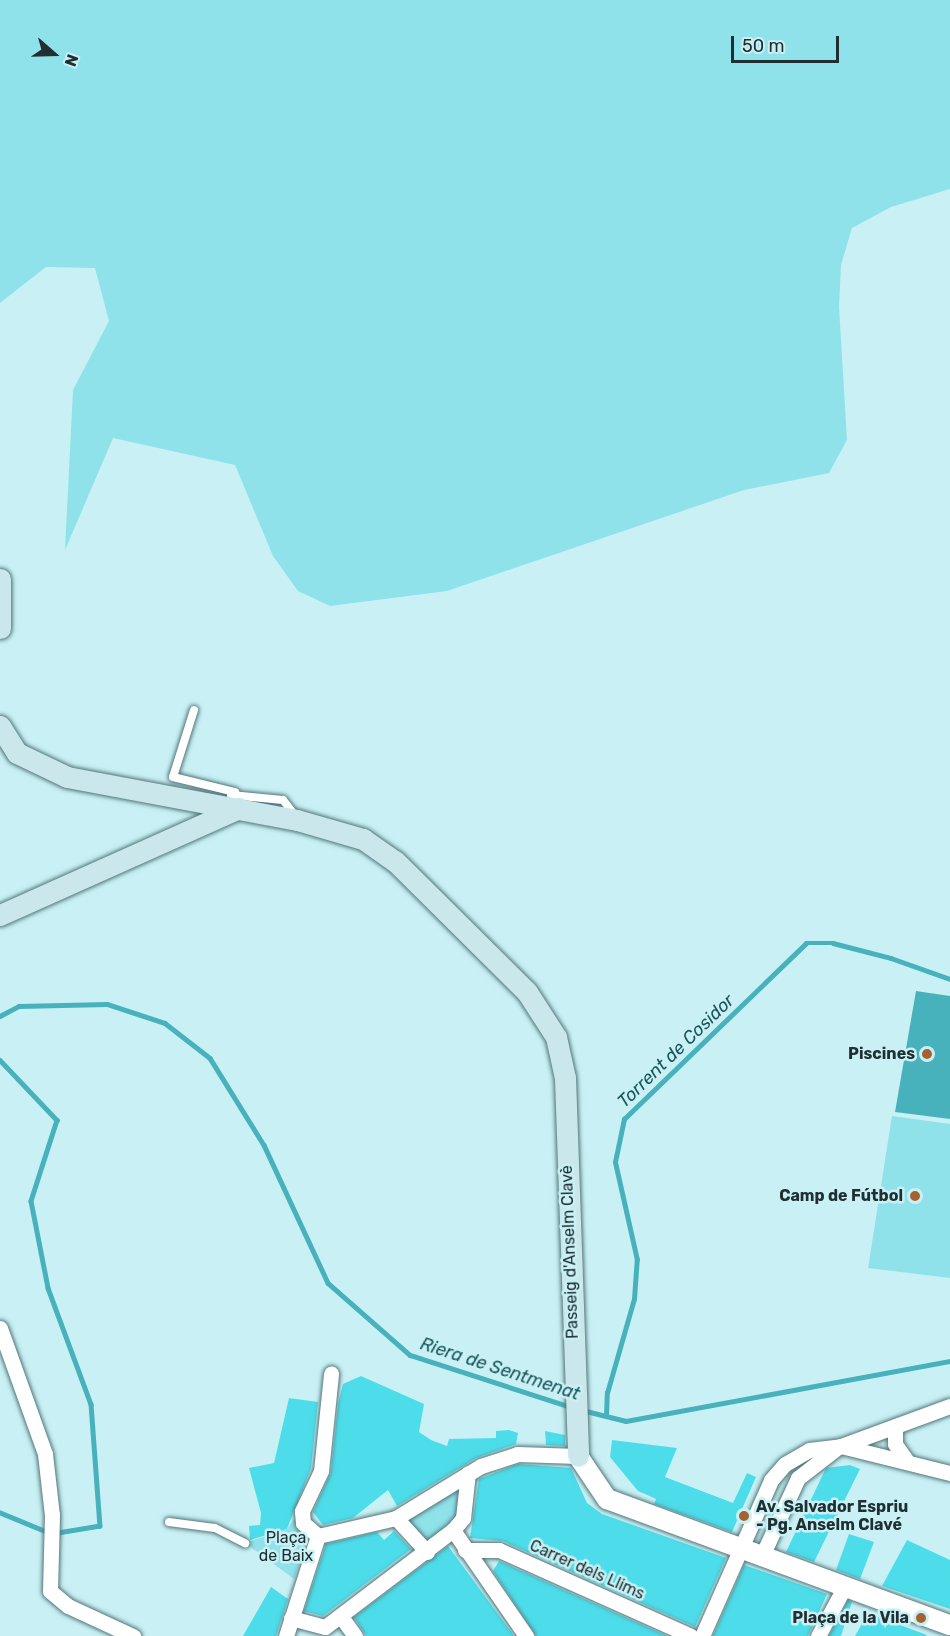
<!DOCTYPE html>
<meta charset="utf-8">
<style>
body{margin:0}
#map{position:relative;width:950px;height:1636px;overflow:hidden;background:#c9f1f5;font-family:Rubik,sans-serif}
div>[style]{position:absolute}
.green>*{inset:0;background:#8fe2ea}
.water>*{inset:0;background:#48b2bc}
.stream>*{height:4.5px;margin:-2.25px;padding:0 2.25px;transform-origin:2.25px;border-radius:2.25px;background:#48b2bc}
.building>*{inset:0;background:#4dddea}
.roads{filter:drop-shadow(0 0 2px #52767a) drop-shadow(0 0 2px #52767a)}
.service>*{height:8px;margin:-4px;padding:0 4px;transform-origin:4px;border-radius:4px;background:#fff}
.minor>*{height:15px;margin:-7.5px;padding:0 7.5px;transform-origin:7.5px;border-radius:7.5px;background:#fff}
.tertiary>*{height:20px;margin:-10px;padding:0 10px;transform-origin:10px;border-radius:10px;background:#fff}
.secondary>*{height:21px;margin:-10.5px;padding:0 10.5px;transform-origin:10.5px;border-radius:10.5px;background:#cae8eb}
.dots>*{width:16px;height:16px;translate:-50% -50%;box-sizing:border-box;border:3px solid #c9f1f5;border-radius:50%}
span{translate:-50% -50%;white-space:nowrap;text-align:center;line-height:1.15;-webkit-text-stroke:5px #c9f1f5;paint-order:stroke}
.poi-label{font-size:16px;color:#202f31;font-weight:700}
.right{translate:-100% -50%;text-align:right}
.left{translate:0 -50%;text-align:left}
.street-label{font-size:16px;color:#202f31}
.park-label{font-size:16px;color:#162e30}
.water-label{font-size:18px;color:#19555b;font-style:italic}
.north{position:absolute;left:24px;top:24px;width:60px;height:60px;-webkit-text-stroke:4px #c9f1f5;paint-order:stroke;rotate:110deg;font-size:16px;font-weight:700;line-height:24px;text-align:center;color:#202f31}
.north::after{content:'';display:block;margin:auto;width:21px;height:27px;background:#202f31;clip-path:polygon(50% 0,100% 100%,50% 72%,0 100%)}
.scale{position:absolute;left:731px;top:36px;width:108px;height:27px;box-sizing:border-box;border:3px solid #202f31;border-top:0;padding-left:8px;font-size:18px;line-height:21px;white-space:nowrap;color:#202f31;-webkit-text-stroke:4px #c9f1f5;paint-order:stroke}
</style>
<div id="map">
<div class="green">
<i style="clip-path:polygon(0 0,950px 0,950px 189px,891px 207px,852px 228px,841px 265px,839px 307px,847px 440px,829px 473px,744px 490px,447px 591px,330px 606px,298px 591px,273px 556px,235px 465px,113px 438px,65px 550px,73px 390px,109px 321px,95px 268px,46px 267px,0 303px)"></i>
<i style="clip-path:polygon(892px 1116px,950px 1124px,950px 1278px,868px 1268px)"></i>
<i style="clip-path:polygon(463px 1484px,460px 1516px,426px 1546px,403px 1520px)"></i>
<i style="clip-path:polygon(294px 1519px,308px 1538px,294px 1579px,245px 1543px,287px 1529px)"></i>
</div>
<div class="water">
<i style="clip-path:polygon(916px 991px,950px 996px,950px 1119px,895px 1112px)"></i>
</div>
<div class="stream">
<i style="left:0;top:1016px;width:21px;rotate:-28deg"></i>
<i style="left:19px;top:1006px;width:88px;rotate:-1.3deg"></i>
<i style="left:107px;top:1004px;width:61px;rotate:18.1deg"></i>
<i style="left:165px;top:1023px;width:57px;rotate:37.9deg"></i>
<i style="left:210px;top:1058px;width:102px;rotate:58.2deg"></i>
<i style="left:264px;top:1145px;width:152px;rotate:65.1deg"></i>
<i style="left:328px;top:1283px;width:109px;rotate:41.3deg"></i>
<i style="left:410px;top:1355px;width:169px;rotate:17.9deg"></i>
<i style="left:0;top:1060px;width:83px;rotate:46.5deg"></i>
<i style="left:57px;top:1120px;width:85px;rotate:107.8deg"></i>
<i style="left:31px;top:1201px;width:89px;rotate:78.9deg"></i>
<i style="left:48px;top:1288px;width:124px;rotate:69.7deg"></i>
<i style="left:91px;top:1404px;width:122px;rotate:85.8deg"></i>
<i style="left:100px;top:1526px;width:50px;rotate:170.7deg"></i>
<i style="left:51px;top:1534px;width:55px;rotate:-157.6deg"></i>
<i style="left:582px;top:1410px;width:45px;rotate:14deg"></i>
<i style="left:626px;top:1421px;width:330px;rotate:-10.5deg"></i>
<i style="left:606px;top:1416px;width:23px;rotate:-88deg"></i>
<i style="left:607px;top:1393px;width:98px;rotate:-74deg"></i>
<i style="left:634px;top:1299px;width:39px;rotate:-86deg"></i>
<i style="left:637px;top:1260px;width:100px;rotate:-102.7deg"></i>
<i style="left:615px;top:1162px;width:44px;rotate:-78.2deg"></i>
<i style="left:624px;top:1119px;width:253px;rotate:-44deg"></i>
<i style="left:806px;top:943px;width:27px"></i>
<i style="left:833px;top:943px;width:60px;rotate:14.5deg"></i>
<i style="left:891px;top:958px;width:63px;rotate:19.6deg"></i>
</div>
<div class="building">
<i style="clip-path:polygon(361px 1376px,424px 1404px,419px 1432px,431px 1440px,447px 1446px,449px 1439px,496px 1438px,496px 1431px,509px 1430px,518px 1433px,516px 1444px,476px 1458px,397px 1506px,388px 1490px,353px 1518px,323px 1525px,313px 1512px,331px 1472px,338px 1404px,343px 1384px)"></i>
<i style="clip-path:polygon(289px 1398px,318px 1402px,311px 1468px,287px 1529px,250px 1540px,249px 1526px,260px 1525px,261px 1513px,249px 1468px,274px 1463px)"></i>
<i style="clip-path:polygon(545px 1431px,565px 1435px,565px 1446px,546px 1445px)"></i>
<i style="clip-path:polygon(612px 1440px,677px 1448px,665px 1477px,733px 1503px,747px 1473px,756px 1477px,732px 1532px,654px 1504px,656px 1499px,638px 1491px,610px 1457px)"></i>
<i style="clip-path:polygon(518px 1464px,571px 1468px,587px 1503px,602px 1514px,726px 1558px,695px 1627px,503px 1541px,470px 1538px,479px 1479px)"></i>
<i style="clip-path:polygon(850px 1465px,860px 1469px,814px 1562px,786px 1552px,826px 1468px)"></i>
<i style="clip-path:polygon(394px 1531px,411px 1549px,323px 1616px,304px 1611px,326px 1544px,377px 1532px,384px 1540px)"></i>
<i style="clip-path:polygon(849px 1534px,874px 1542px,860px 1579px,836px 1570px)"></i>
<i style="clip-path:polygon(907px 1540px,950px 1560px,950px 1609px,882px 1586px)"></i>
<i style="clip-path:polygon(448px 1546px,514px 1636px,366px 1636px,354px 1617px)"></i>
<i style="clip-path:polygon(499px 1561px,667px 1636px,536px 1636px,493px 1571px)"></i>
<i style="clip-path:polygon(744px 1565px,827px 1594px,808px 1636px,713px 1636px)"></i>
<i style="clip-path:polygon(271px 1587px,288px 1599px,276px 1636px,243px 1636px)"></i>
<i style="clip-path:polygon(848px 1600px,852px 1602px,841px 1636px,829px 1636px)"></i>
<i style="clip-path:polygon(868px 1613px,927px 1635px,926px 1636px,855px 1636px)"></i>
</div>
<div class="roads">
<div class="service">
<i style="left:194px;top:710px;width:70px;rotate:107.4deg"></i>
<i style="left:173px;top:777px;width:64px;rotate:13.6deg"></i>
<i style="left:231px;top:795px;width:52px;rotate:5.5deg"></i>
<i style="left:283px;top:800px;width:23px;rotate:52deg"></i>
<i style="left:169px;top:1522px;width:46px;rotate:7.4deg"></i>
<i style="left:215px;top:1528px;width:34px;rotate:27deg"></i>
</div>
<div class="minor">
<i style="left:0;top:1328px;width:134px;rotate:70.3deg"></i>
<i style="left:45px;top:1454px;width:61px;rotate:83.5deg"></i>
<i style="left:52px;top:1515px;width:76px;rotate:91.5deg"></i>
<i style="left:50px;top:1591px;width:23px;rotate:40deg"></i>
<i style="left:68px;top:1606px;width:72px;rotate:24.8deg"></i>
<i style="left:895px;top:1428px;width:16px;rotate:90deg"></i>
<i style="left:895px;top:1444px;width:19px;rotate:55deg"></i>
<i style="left:841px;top:1446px;width:112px;rotate:13.9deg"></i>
<i style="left:396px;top:1518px;width:46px;rotate:47.6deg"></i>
<i style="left:453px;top:1530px;width:129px;rotate:55.4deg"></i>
<i style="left:318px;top:1536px;width:80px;rotate:-13deg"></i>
<i style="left:396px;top:1518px;width:100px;rotate:-31.5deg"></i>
<i style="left:481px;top:1466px;width:38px;rotate:-18deg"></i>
<i style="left:517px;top:1454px;width:61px;rotate:1.9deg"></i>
<i style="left:318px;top:1536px;width:20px;rotate:-139deg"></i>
<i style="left:303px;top:1523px;width:12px;rotate:-95deg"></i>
<i style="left:302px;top:1511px;width:44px;rotate:-64.6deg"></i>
<i style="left:321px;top:1471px;width:98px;rotate:-84.1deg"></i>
<i style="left:465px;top:1550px;width:34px"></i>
<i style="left:499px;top:1550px;width:210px;rotate:24.1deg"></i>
<i style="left:761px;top:1558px;width:88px;rotate:-65.2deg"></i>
<i style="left:798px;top:1478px;width:51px;rotate:-37.8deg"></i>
<i style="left:291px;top:1618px;width:35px;rotate:15deg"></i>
<i style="left:325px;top:1627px;width:161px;rotate:-37.2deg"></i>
<i style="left:453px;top:1530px;width:16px;rotate:-50deg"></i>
<i style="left:463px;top:1518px;width:45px;rotate:-83.7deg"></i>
<i style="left:342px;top:1618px;width:22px;rotate:54deg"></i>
<i style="left:286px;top:1636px;width:105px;rotate:-72.3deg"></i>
<i style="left:702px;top:1636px;width:171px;rotate:-66.1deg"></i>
<i style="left:771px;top:1480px;width:21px;rotate:-49deg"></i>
<i style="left:785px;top:1464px;width:28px;rotate:-30deg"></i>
<i style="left:809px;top:1450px;width:32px;rotate:-7deg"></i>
<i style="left:841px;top:1446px;width:116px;rotate:-20.2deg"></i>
<i style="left:818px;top:1636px;width:55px;rotate:-61.6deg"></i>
</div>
<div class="tertiary">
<i style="left:578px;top:1456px;width:52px;rotate:56deg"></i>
<i style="left:607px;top:1499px;width:365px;rotate:20.2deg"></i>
</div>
<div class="secondary">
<i style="left:0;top:579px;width:49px;rotate:90deg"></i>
<i style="left:0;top:726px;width:32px;rotate:58deg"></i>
<i style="left:17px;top:753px;width:55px;rotate:25.6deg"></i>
<i style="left:67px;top:777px;width:234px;rotate:10.6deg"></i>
<i style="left:297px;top:820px;width:69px;rotate:16.1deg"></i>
<i style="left:363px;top:839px;width:39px;rotate:35deg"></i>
<i style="left:395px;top:861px;width:186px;rotate:44.8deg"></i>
<i style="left:527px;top:992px;width:54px;rotate:57.2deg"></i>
<i style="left:556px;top:1037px;width:42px;rotate:77.6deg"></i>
<i style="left:565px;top:1078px;width:378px;rotate:88deg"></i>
<i style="left:0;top:915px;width:262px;rotate:-24.1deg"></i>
</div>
</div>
<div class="dots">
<i style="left:927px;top:1054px;background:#a56231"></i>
<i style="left:915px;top:1196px;background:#a56231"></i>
<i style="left:744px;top:1516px;background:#a56231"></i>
<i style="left:921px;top:1618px;background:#a56231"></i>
</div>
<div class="poi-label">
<span class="right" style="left:915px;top:1054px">Piscines</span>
<span class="right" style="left:903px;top:1196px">Camp de Fútbol</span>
<span class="left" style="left:756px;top:1516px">Av. Salvador Espriu<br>- Pg. Anselm Clavé</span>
<span class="right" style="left:909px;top:1618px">Plaça de la Vila</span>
</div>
<div class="street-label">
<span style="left:570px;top:1252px;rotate:-92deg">Passeig d'Anselm Clavè</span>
<span style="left:587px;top:1570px;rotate:24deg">Carrer dels Llims</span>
</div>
<div class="park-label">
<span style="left:286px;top:1547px">Plaça<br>de Baix</span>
</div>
<div class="water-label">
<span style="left:676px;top:1051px;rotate:-44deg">Torrent de Cosidor</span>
<span style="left:500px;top:1369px;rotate:18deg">Riera de Sentmenat</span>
</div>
<div class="north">N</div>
<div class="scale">50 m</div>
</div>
